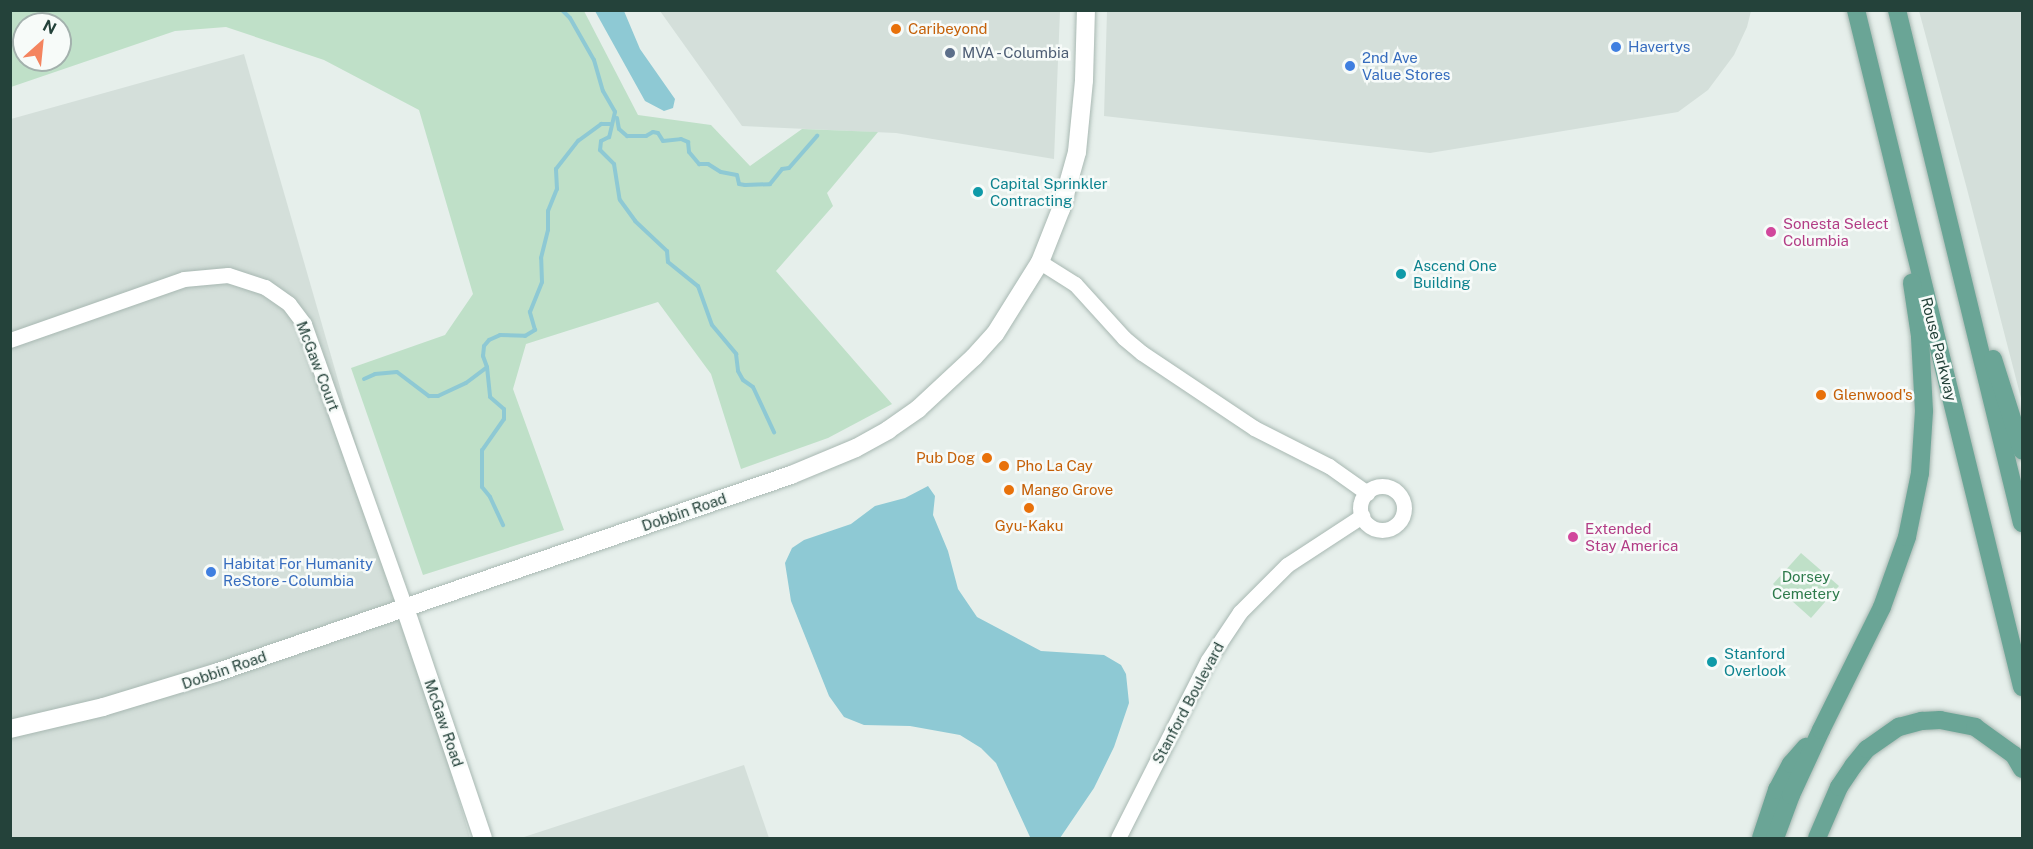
<!DOCTYPE html>
<style>
body{margin:0}
#map{position:relative;width:2033px;height:849px;overflow:hidden;background:#e6efeb;font-family:"Public Sans",sans-serif}
div>[style]{position:absolute}
.built>*{inset:0;background:#d4dfda}
.green>*{inset:0;background:#bfe0c8}
.water>*{inset:0;background:#8ec9d4}
.stream>*{height:4px;margin:-2px;padding:0 2px;transform-origin:2px;border-radius:2px;background:#8ec9d4}
.roads{filter:drop-shadow(0 0 2px #a8b8b2) drop-shadow(0 0 2px #a8b8b2)}
.minor>*{height:15px;margin:-7.5px;padding:0 7.5px;transform-origin:7.5px;border-radius:7.5px;background:#fff}
.minor>.ring{margin:-7.5px;padding:0;box-sizing:content-box;background:none;border:15px solid #fff;border-radius:50%}
.tertiary>*{height:18px;margin:-9px;padding:0 9px;transform-origin:9px;border-radius:9px;background:#fff}
.primary>*{height:18px;margin:-9px;padding:0 9px;transform-origin:9px;border-radius:9px;background:#6aa596}
.dots>*{width:16px;height:16px;translate:-50% -50%;box-sizing:border-box;border:3px solid #f7fbf9;border-radius:50%}
span{translate:-50% -50%;white-space:nowrap;text-align:center;line-height:1.15;-webkit-text-stroke:5px #f7fbf9;paint-order:stroke}
.food-label{font-size:15px;color:#c56008}
.left{translate:0 -50%;text-align:left}
.right{translate:-100% -50%;text-align:right}
.shop-label{font-size:15px;color:#366cbe}
.service-label{font-size:15px;color:#4e5e75}
.culture-label{font-size:15px;color:#0d838f}
.hotel-label{font-size:15px;color:#b23c85}
.street-label{font-size:15px;color:#24423a}
.park-label{font-size:15px;color:#2d7a4b}
.frame{position:absolute;inset:0;border:12px solid #24423a;pointer-events:none}
.north{position:absolute;left:12px;top:12px;width:60px;height:60px;box-sizing:border-box;background:#f7fbf9;border:2px solid #a3b1ad;border-radius:50%;rotate:27deg;font-size:16px;font-weight:700;line-height:24px;text-align:center;color:#24423a}
.north::after{content:'';display:block;margin:auto;width:21px;height:27px;background:#f4845f;clip-path:polygon(50% 0,100% 100%,50% 72%,0 100%)}
</style>
<div id="map">
<div class="built">
<i style="clip-path:polygon(660px 11px,1060px 11px,1054px 159px,896px 133px,742px 126px)"></i>
<i style="clip-path:polygon(1107px 11px,1107px 10px,1751px 11px,1747px 27px,1734px 55px,1708px 90px,1678px 112px,1430px 153px,1104px 116px)"></i>
<i style="clip-path:polygon(1919px 11px,2022px 11px,2022px 402px,1967px 189px)"></i>
<i style="clip-path:polygon(244px 54px,470px 838px,11px 838px,11px 119px)"></i>
<i style="clip-path:polygon(744px 765px,769px 838px,521px 838px)"></i>
</div>
<div class="green">
<i style="clip-path:polygon(evenodd,10px 11px,584px 11px,638px 115px,711px 125px,750px 166px,802px 129px,878px 132px,827px 193px,833px 206px,776px 271px,892px 404px,828px 438px,741px 469px,711px 374px,658px 302px,526px 344px,513px 389px,564px 530px,423px 575px,351px 368px,445px 335px,473px 294px,419px 110px,324px 60px,226px 27px,175px 31px,11px 87px,10px 11px,24px 24px,60px 24px,60px 60px,24px 60px,24px 24px)"></i>
<i style="clip-path:polygon(1801px 553px,1839px 586px,1811px 618px,1773px 584px)"></i>
</div>
<div class="water">
<i style="clip-path:polygon(595px 11px,624px 11px,640px 49px,675px 99px,673px 108px,664px 111px,645px 101px)"></i>
<i style="clip-path:polygon(928px 486px,935px 496px,933px 515px,948px 551px,958px 589px,977px 617px,1041px 651px,1104px 655px,1121px 665px,1126px 674px,1129px 703px,1114px 747px,1094px 788px,1060px 838px,1030px 837px,996px 763px,981px 748px,960px 735px,910px 726px,864px 725px,844px 717px,829px 696px,791px 601px,785px 563px,792px 548px,804px 540px,851px 524px,875px 506px,905px 498px)"></i>
</div>
<div class="stream">
<i style="left:562px;top:10px;width:11px;rotate:45deg"></i>
<i style="left:570px;top:18px;width:48px;rotate:60.3deg"></i>
<i style="left:594px;top:60px;width:32px;rotate:74deg"></i>
<i style="left:603px;top:91px;width:24px;rotate:60deg"></i>
<i style="left:615px;top:112px;width:26px;rotate:103deg"></i>
<i style="left:609px;top:137px;width:9px;rotate:153deg"></i>
<i style="left:601px;top:141px;width:9px;rotate:96deg"></i>
<i style="left:600px;top:150px;width:20px;rotate:45deg"></i>
<i style="left:614px;top:164px;width:36px;rotate:81deg"></i>
<i style="left:620px;top:200px;width:26px;rotate:54deg"></i>
<i style="left:635px;top:221px;width:44px;rotate:43.2deg"></i>
<i style="left:667px;top:251px;width:11px;rotate:85deg"></i>
<i style="left:668px;top:262px;width:38px;rotate:39deg"></i>
<i style="left:698px;top:286px;width:41px;rotate:70.3deg"></i>
<i style="left:712px;top:325px;width:38px;rotate:50deg"></i>
<i style="left:736px;top:354px;width:17px;rotate:83deg"></i>
<i style="left:738px;top:371px;width:10px;rotate:61deg"></i>
<i style="left:743px;top:380px;width:12px;rotate:35deg"></i>
<i style="left:753px;top:387px;width:50px;rotate:65deg"></i>
<i style="left:617px;top:118px;width:11px;rotate:80deg"></i>
<i style="left:619px;top:129px;width:11px;rotate:41deg"></i>
<i style="left:627px;top:136px;width:19px"></i>
<i style="left:646px;top:136px;width:8px;rotate:-30deg"></i>
<i style="left:653px;top:132px;width:5px;rotate:11deg"></i>
<i style="left:658px;top:133px;width:9px;rotate:58deg"></i>
<i style="left:663px;top:141px;width:18px;rotate:-6deg"></i>
<i style="left:681px;top:139px;width:8px;rotate:23deg"></i>
<i style="left:688px;top:142px;width:10px;rotate:84deg"></i>
<i style="left:689px;top:152px;width:16px;rotate:50deg"></i>
<i style="left:699px;top:164px;width:9px"></i>
<i style="left:708px;top:164px;width:15px;rotate:32deg"></i>
<i style="left:721px;top:172px;width:16px;rotate:11deg"></i>
<i style="left:737px;top:175px;width:9px;rotate:77deg"></i>
<i style="left:739px;top:184px;width:6px;rotate:9deg"></i>
<i style="left:745px;top:185px;width:25px;rotate:-2deg"></i>
<i style="left:770px;top:184px;width:19px;rotate:-51deg"></i>
<i style="left:782px;top:169px;width:7px;rotate:-8deg"></i>
<i style="left:789px;top:168px;width:43px;rotate:-48.8deg"></i>
<i style="left:487px;top:367px;width:30px;rotate:84deg"></i>
<i style="left:490px;top:397px;width:18px;rotate:41deg"></i>
<i style="left:504px;top:409px;width:10px;rotate:90deg"></i>
<i style="left:504px;top:419px;width:38px;rotate:125deg"></i>
<i style="left:482px;top:450px;width:37px;rotate:90deg"></i>
<i style="left:482px;top:487px;width:13px;rotate:51deg"></i>
<i style="left:490px;top:497px;width:31px;rotate:65deg"></i>
<i style="left:364px;top:379px;width:12px;rotate:-24deg"></i>
<i style="left:375px;top:374px;width:22px;rotate:-5deg"></i>
<i style="left:397px;top:372px;width:40px;rotate:37deg"></i>
<i style="left:429px;top:396px;width:9px"></i>
<i style="left:438px;top:396px;width:31px;rotate:-25deg"></i>
<i style="left:466px;top:383px;width:26px;rotate:-37deg"></i>
<i style="left:487px;top:367px;width:12px;rotate:-110deg"></i>
<i style="left:483px;top:356px;width:10px;rotate:-84deg"></i>
<i style="left:484px;top:346px;width:8px;rotate:-50deg"></i>
<i style="left:489px;top:340px;width:12px;rotate:-24deg"></i>
<i style="left:500px;top:335px;width:25px;rotate:2deg"></i>
<i style="left:525px;top:336px;width:12px;rotate:-31deg"></i>
<i style="left:535px;top:330px;width:19px;rotate:-106deg"></i>
<i style="left:530px;top:312px;width:32px;rotate:-68deg"></i>
<i style="left:542px;top:282px;width:24px;rotate:-92deg"></i>
<i style="left:541px;top:258px;width:29px;rotate:-76deg"></i>
<i style="left:548px;top:230px;width:19px;rotate:-90deg"></i>
<i style="left:548px;top:211px;width:24px;rotate:-68deg"></i>
<i style="left:557px;top:189px;width:20px;rotate:-93deg"></i>
<i style="left:556px;top:169px;width:36px;rotate:-52deg"></i>
<i style="left:578px;top:141px;width:29px;rotate:-36deg"></i>
<i style="left:601px;top:124px;width:9px"></i>
</div>
<div class="roads">
<div class="minor">
<i style="left:1040px;top:262px;width:41px;rotate:32.2deg"></i>
<i style="left:1075px;top:284px;width:73px;rotate:47.8deg"></i>
<i style="left:1124px;top:338px;width:23px;rotate:40deg"></i>
<i style="left:1142px;top:353px;width:135px;rotate:33.8deg"></i>
<i style="left:1254px;top:428px;width:84px;rotate:26.9deg"></i>
<i style="left:1329px;top:466px;width:47px;rotate:35.4deg"></i>
<i style="left:10px;top:340px;width:184px;rotate:-19.3deg"></i>
<i style="left:184px;top:279px;width:44px;rotate:-5.2deg"></i>
<i style="left:228px;top:275px;width:39px;rotate:18deg"></i>
<i style="left:265px;top:287px;width:29px;rotate:35deg"></i>
<i style="left:289px;top:304px;width:25px;rotate:53deg"></i>
<i style="left:304px;top:324px;width:301px;rotate:70.4deg"></i>
<i class="ring" style="left:1360px;top:486px;width:29px;height:29px"></i>
<i style="left:1118px;top:838px;width:199px;rotate:-63.2deg"></i>
<i style="left:1208px;top:660px;width:58px;rotate:-56.3deg"></i>
<i style="left:1240px;top:612px;width:66px;rotate:-45deg"></i>
<i style="left:1287px;top:565px;width:90px;rotate:-33.2deg"></i>
</div>
<div class="tertiary">
<i style="left:405px;top:608px;width:243px;rotate:71.3deg"></i>
<i style="left:10px;top:729px;width:96px;rotate:-13.3deg"></i>
<i style="left:103px;top:707px;width:120px;rotate:-16.9deg"></i>
<i style="left:218px;top:672px;width:606px;rotate:-18.97deg"></i>
<i style="left:791px;top:475px;width:70px;rotate:-22.6deg"></i>
<i style="left:856px;top:448px;width:37px;rotate:-29deg"></i>
<i style="left:888px;top:430px;width:37px;rotate:-35deg"></i>
<i style="left:918px;top:409px;width:76px;rotate:-42.9deg"></i>
<i style="left:974px;top:357px;width:31px;rotate:-48deg"></i>
<i style="left:995px;top:334px;width:85px;rotate:-58deg"></i>
<i style="left:1040px;top:262px;width:57px;rotate:-68.4deg"></i>
<i style="left:1061px;top:209px;width:59px;rotate:-74.3deg"></i>
<i style="left:1077px;top:152px;width:72px;rotate:-84.4deg"></i>
<i style="left:1084px;top:80px;width:70px;rotate:-88.4deg"></i>
</div>
<div class="primary">
<i style="left:1856px;top:10px;width:697px;rotate:76.22deg"></i>
<i style="left:1897px;top:10px;width:528px;rotate:76.31deg"></i>
<i style="left:1993px;top:359px;width:96px;rotate:72.3deg"></i>
<i style="left:1761px;top:838px;width:51px;rotate:-71.6deg"></i>
<i style="left:1777px;top:790px;width:30px;rotate:-62deg"></i>
<i style="left:1791px;top:764px;width:23px;rotate:-49deg"></i>
<i style="left:1775px;top:838px;width:46px;rotate:-69.6deg"></i>
<i style="left:1791px;top:795px;width:72px;rotate:-65.2deg"></i>
<i style="left:1821px;top:730px;width:137px;rotate:-63.6deg"></i>
<i style="left:1882px;top:607px;width:74px;rotate:-70.3deg"></i>
<i style="left:1907px;top:537px;width:65px;rotate:-78.5deg"></i>
<i style="left:1920px;top:473px;width:62px;rotate:-86.3deg"></i>
<i style="left:1924px;top:411px;width:75px;rotate:-93.1deg"></i>
<i style="left:1920px;top:336px;width:54px;rotate:-98.6deg"></i>
<i style="left:1817px;top:838px;width:56px;rotate:-66.7deg"></i>
<i style="left:1839px;top:787px;width:25px;rotate:-56deg"></i>
<i style="left:1853px;top:766px;width:22px;rotate:-51deg"></i>
<i style="left:1867px;top:749px;width:39px;rotate:-35deg"></i>
<i style="left:1899px;top:727px;width:24px;rotate:-15deg"></i>
<i style="left:1922px;top:721px;width:18px;rotate:-3deg"></i>
<i style="left:1940px;top:720px;width:36px;rotate:11deg"></i>
<i style="left:1975px;top:727px;width:48px;rotate:35.7deg"></i>
<i style="left:2014px;top:755px;width:16px;rotate:60deg"></i>
</div>
</div>
<div class="dots">
<i style="left:896px;top:29px;background:#e8710a"></i>
<i style="left:1616px;top:47px;background:#3f7fe0"></i>
<i style="left:950px;top:53px;background:#5c6f8a"></i>
<i style="left:1350px;top:66px;background:#3f7fe0"></i>
<i style="left:978px;top:192px;background:#0f9aa8"></i>
<i style="left:1771px;top:232px;background:#d1479c"></i>
<i style="left:1401px;top:274px;background:#0f9aa8"></i>
<i style="left:1821px;top:395px;background:#e8710a"></i>
<i style="left:987px;top:458px;background:#e8710a"></i>
<i style="left:1004px;top:466px;background:#e8710a"></i>
<i style="left:1009px;top:490px;background:#e8710a"></i>
<i style="left:1029px;top:508px;background:#e8710a"></i>
<i style="left:1573px;top:537px;background:#d1479c"></i>
<i style="left:211px;top:572px;background:#3f7fe0"></i>
<i style="left:1712px;top:662px;background:#0f9aa8"></i>
</div>
<div class="food-label">
<span class="left" style="left:908px;top:29px">Caribeyond</span>
<span class="left" style="left:1833px;top:395px">Glenwood's</span>
<span class="right" style="left:975px;top:458px">Pub Dog</span>
<span class="left" style="left:1016px;top:466px">Pho La Cay</span>
<span class="left" style="left:1021px;top:490px">Mango Grove</span>
<span style="left:1029px;top:526px">Gyu-Kaku</span>
</div>
<div class="shop-label">
<span class="left" style="left:1628px;top:47px">Havertys</span>
<span class="left" style="left:1362px;top:66px">2nd Ave<br>Value Stores</span>
<span class="left" style="left:223px;top:572px">Habitat For Humanity<br>ReStore - Columbia</span>
</div>
<div class="service-label">
<span class="left" style="left:962px;top:53px">MVA - Columbia</span>
</div>
<div class="culture-label">
<span class="left" style="left:990px;top:192px">Capital Sprinkler<br>Contracting</span>
<span class="left" style="left:1413px;top:274px">Ascend One<br>Building</span>
<span class="left" style="left:1724px;top:662px">Stanford<br>Overlook</span>
</div>
<div class="hotel-label">
<span class="left" style="left:1783px;top:232px">Sonesta Select<br>Columbia</span>
<span class="left" style="left:1585px;top:537px">Extended<br>Stay America</span>
</div>
<div class="street-label">
<span style="left:1939px;top:349px;rotate:76deg">Rouse Parkway</span>
<span style="left:318px;top:366px;rotate:69deg">McGaw Court</span>
<span style="left:684px;top:512px;rotate:-19deg">Dobbin Road</span>
<span style="left:224px;top:670px;rotate:-19deg">Dobbin Road</span>
<span style="left:1188px;top:703px;rotate:-62deg">Stanford Boulevard</span>
<span style="left:444px;top:723px;rotate:71deg">McGaw Road</span>
</div>
<div class="park-label">
<span style="left:1806px;top:585px">Dorsey<br>Cemetery</span>
</div>
<div class="frame"></div>
<div class="north">N</div>
</div>
